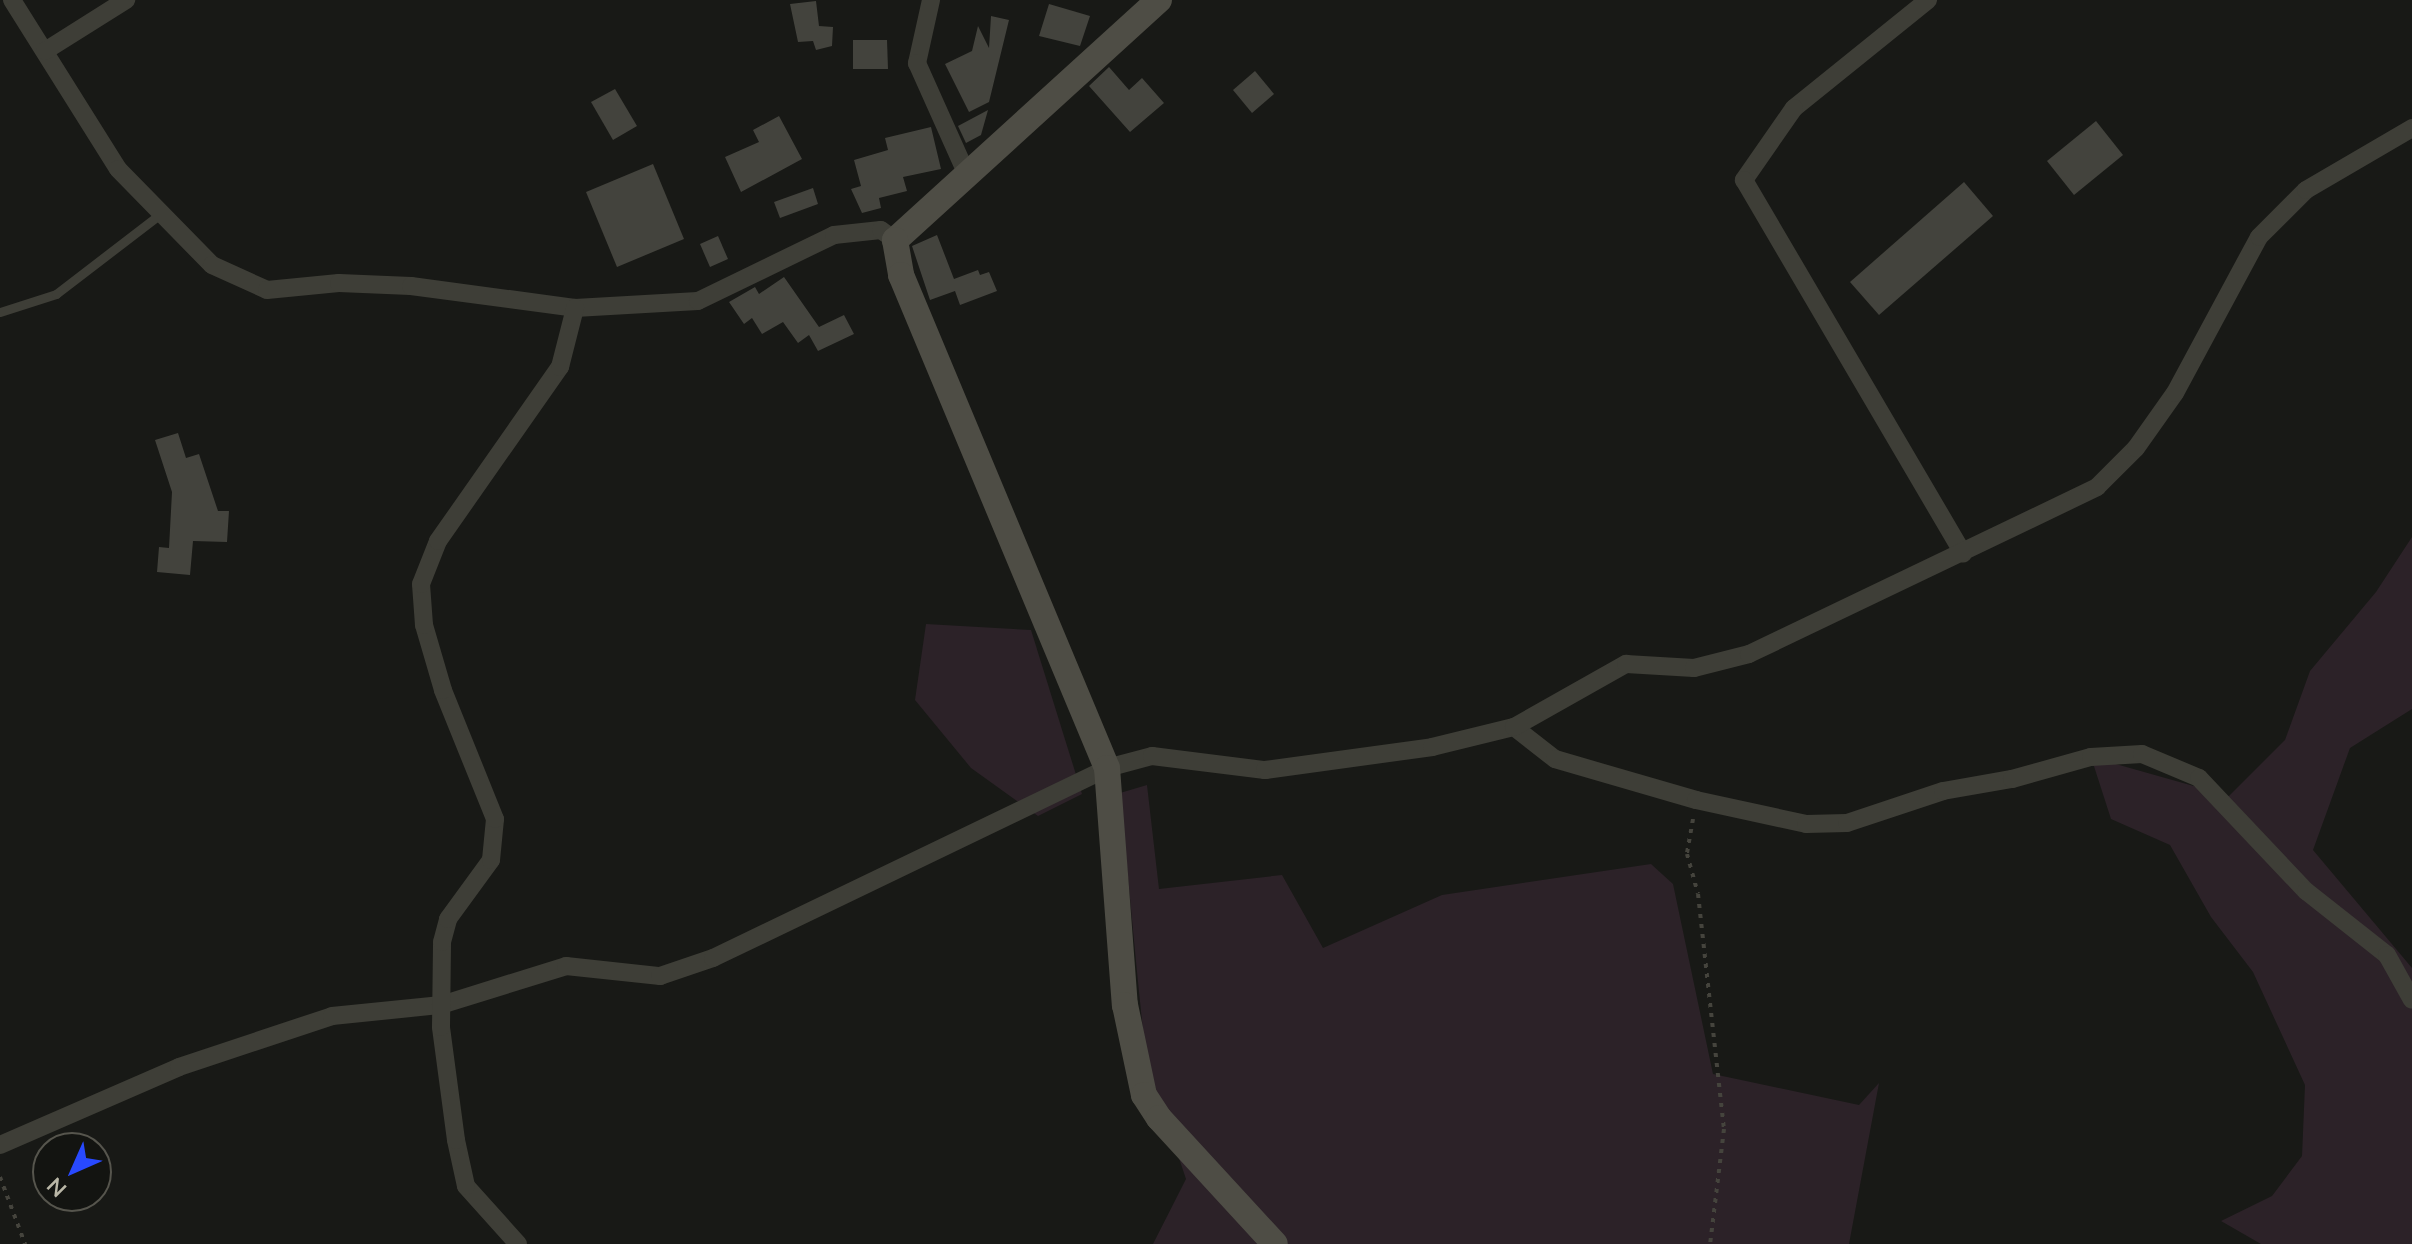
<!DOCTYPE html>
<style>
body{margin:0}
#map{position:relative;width:2412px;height:1244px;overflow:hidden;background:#181916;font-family:Mulish,sans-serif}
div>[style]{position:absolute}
.green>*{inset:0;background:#2c2228}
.building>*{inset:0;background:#43433d}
.path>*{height:4px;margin-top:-2px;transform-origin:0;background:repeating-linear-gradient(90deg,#45443d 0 4px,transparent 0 10px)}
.lane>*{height:9px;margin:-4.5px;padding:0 4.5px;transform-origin:4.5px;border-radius:4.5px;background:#3e3e37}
.street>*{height:18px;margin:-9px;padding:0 9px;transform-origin:9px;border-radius:9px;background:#3e3e37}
.secondary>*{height:26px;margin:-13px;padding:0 13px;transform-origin:13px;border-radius:13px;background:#4e4d45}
span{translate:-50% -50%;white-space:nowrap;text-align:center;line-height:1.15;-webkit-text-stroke:6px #131411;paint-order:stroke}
.north{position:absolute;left:32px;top:1132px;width:80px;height:80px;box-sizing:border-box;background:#131411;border:2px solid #56554d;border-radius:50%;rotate:225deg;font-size:22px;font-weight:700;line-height:32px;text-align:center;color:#bab7a7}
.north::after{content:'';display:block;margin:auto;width:28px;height:36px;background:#2849ff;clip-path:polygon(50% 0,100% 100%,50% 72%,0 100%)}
</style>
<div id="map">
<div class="green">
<i style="clip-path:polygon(2412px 537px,2412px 709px,2350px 748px,2313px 850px,2412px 968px,2412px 1244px,2261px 1244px,2221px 1221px,2272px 1196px,2302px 1156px,2305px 1085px,2253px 972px,2211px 917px,2170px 845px,2111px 819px,2091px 757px,2229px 796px,2285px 740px,2310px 671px,2376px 592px)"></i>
<i style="clip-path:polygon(926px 624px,1031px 630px,1082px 794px,1038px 816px,971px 768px,915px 700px)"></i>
<i style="clip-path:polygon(1147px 785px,1159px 889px,1282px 875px,1323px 948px,1442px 895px,1651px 864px,1673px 884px,1713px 1074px,1859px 1105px,1879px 1083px,1849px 1244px,1153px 1244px,1186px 1179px,1146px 1060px,1137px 972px,1120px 793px)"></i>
</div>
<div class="building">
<i style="clip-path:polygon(816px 1px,819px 26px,833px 27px,832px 46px,816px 50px,813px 41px,798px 42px,790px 4px)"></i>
<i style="clip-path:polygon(1049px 4px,1090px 16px,1080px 46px,1039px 36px)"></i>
<i style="clip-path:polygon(991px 16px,1009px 20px,989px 102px,969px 112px,945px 64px,972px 51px,978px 26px,989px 48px)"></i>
<i style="clip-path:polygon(853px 40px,887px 40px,888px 69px,853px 69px)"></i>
<i style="clip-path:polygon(1109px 67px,1129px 90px,1142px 78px,1164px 103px,1130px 132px,1089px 86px)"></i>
<i style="clip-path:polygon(1255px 71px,1274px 94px,1252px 113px,1233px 90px)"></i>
<i style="clip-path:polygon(615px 89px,637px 126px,613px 140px,591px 102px)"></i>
<i style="clip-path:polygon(988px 110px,981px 135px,966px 143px,958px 126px)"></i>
<i style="clip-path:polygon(779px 116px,802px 159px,741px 192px,725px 157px,759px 142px,753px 130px)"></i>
<i style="clip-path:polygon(2096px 121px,2123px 155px,2074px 195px,2047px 161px)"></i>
<i style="clip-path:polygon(931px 127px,941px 169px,903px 177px,907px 191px,879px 198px,881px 208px,862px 213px,851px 189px,861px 186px,854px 160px,888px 150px,885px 138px)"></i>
<i style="clip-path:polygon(653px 164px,684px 239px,617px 267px,586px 192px)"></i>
<i style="clip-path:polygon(1964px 182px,1993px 216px,1879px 315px,1850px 282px)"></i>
<i style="clip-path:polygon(813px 188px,818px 204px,780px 218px,774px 202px)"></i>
<i style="clip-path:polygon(937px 235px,954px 279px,978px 270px,980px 275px,989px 272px,997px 291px,960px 305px,955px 291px,930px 300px,912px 246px)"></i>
<i style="clip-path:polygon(718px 236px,728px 259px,710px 267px,700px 244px)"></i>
<i style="clip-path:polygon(784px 277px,819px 327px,844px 315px,854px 334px,818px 351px,809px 335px,798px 343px,783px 322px,762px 334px,752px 318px,744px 324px,729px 302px,755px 287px,759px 294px)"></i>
<i style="clip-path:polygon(178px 433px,186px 458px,199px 454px,218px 511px,229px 511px,227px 542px,193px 541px,190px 575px,157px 572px,159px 547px,169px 548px,172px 492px,155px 440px)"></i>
</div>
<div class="path">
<i style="left:1693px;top:819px;width:36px;rotate:100deg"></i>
<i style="left:1687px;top:854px;width:41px;rotate:74.6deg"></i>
<i style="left:1698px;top:894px;width:236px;rotate:83.7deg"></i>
<i style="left:1724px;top:1129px;width:116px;rotate:96.9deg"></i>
<i style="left:0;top:1177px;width:72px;rotate:69.5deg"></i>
</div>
<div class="lane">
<i style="left:0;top:312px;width:59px;rotate:-17.8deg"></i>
<i style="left:56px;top:294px;width:130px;rotate:-37.5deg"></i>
</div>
<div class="street">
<i style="left:12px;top:0;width:199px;rotate:57.9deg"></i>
<i style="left:118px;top:169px;width:134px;rotate:45.6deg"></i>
<i style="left:212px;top:265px;width:60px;rotate:24.4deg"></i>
<i style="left:267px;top:290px;width:72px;rotate:-5.6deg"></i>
<i style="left:339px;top:283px;width:72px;rotate:2.4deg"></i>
<i style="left:411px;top:286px;width:165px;rotate:7.6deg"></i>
<i style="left:575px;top:308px;width:123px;rotate:-3.3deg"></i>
<i style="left:698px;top:301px;width:151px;rotate:-25.9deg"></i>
<i style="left:834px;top:235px;width:47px;rotate:-6.1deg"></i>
<i style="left:881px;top:230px;width:17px;rotate:36deg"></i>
<i style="left:931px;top:0;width:65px;rotate:102.5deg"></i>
<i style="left:917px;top:63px;width:123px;rotate:65.9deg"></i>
<i style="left:1928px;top:0;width:172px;rotate:141.1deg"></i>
<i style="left:1794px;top:108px;width:88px;rotate:124.8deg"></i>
<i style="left:1744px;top:180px;width:433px;rotate:59.6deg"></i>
<i style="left:45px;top:51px;width:96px;rotate:-32.2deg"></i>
<i style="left:1514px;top:727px;width:52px;rotate:38deg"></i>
<i style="left:1555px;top:759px;width:147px;rotate:16.2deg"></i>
<i style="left:1696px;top:800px;width:113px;rotate:12.3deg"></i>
<i style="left:1806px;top:824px;width:41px;rotate:-1.4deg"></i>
<i style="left:1847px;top:823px;width:101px;rotate:-18.4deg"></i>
<i style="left:1943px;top:791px;width:70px;rotate:-9.9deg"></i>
<i style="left:2012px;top:779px;width:82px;rotate:-15.6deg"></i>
<i style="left:2091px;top:757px;width:51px;rotate:-3.4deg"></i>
<i style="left:2142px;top:754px;width:62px;rotate:22.8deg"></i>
<i style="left:2199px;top:778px;width:156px;rotate:46.6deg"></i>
<i style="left:2306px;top:891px;width:103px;rotate:38.3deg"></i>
<i style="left:2387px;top:955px;width:51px;rotate:60.9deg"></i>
<i style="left:0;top:1145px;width:195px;rotate:-23.5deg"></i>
<i style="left:179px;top:1067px;width:161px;rotate:-18.4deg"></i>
<i style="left:332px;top:1016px;width:110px;rotate:-5.8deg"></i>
<i style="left:441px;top:1005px;width:131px;rotate:-17.3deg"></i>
<i style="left:566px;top:966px;width:95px;rotate:6.1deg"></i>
<i style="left:660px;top:976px;width:56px;rotate:-18.8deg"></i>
<i style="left:713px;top:958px;width:437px;rotate:-25.7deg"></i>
<i style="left:1107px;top:768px;width:47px;rotate:-14.9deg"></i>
<i style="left:1152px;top:756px;width:114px;rotate:7.1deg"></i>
<i style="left:1265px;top:770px;width:169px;rotate:-7.8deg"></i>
<i style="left:1432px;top:747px;width:84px;rotate:-13.7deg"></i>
<i style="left:1514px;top:727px;width:129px;rotate:-29.4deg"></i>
<i style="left:1626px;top:664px;width:68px;rotate:3.4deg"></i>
<i style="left:1694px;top:668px;width:57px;rotate:-14.3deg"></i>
<i style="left:1749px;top:654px;width:386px;rotate:-25.6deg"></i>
<i style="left:2097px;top:487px;width:55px;rotate:-45deg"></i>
<i style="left:2136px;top:448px;width:67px;rotate:-54.7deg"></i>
<i style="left:2175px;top:393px;width:177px;rotate:-61.7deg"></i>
<i style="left:2259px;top:237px;width:66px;rotate:-45deg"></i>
<i style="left:2306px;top:190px;width:123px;rotate:-30.3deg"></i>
<i style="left:518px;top:1244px;width:78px;rotate:-131.9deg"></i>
<i style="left:466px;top:1186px;width:47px;rotate:-102.3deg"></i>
<i style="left:456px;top:1140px;width:114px;rotate:-97.6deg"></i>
<i style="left:441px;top:1027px;width:85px;rotate:-89.3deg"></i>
<i style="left:442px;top:942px;width:24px;rotate:-75deg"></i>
<i style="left:448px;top:919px;width:73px;rotate:-53.9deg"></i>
<i style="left:491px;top:860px;width:41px;rotate:-84.4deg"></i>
<i style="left:495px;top:819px;width:139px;rotate:-112deg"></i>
<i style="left:443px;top:690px;width:68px;rotate:-106.3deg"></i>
<i style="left:424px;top:625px;width:41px;rotate:-94.2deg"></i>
<i style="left:421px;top:584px;width:46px;rotate:-68.4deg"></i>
<i style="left:438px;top:541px;width:213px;rotate:-55deg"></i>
<i style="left:560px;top:367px;width:61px;rotate:-75.7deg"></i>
</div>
<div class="secondary">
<i style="left:1159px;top:0;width:357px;rotate:137.7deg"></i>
<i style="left:895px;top:240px;width:36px;rotate:80deg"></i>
<i style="left:901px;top:275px;width:534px;rotate:67.32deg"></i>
<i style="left:1107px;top:768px;width:238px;rotate:85.7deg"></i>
<i style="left:1125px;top:1005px;width:92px;rotate:78.1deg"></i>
<i style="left:1144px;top:1095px;width:27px;rotate:57deg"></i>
<i style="left:1159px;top:1118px;width:171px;rotate:47.4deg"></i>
</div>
<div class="north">N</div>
</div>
